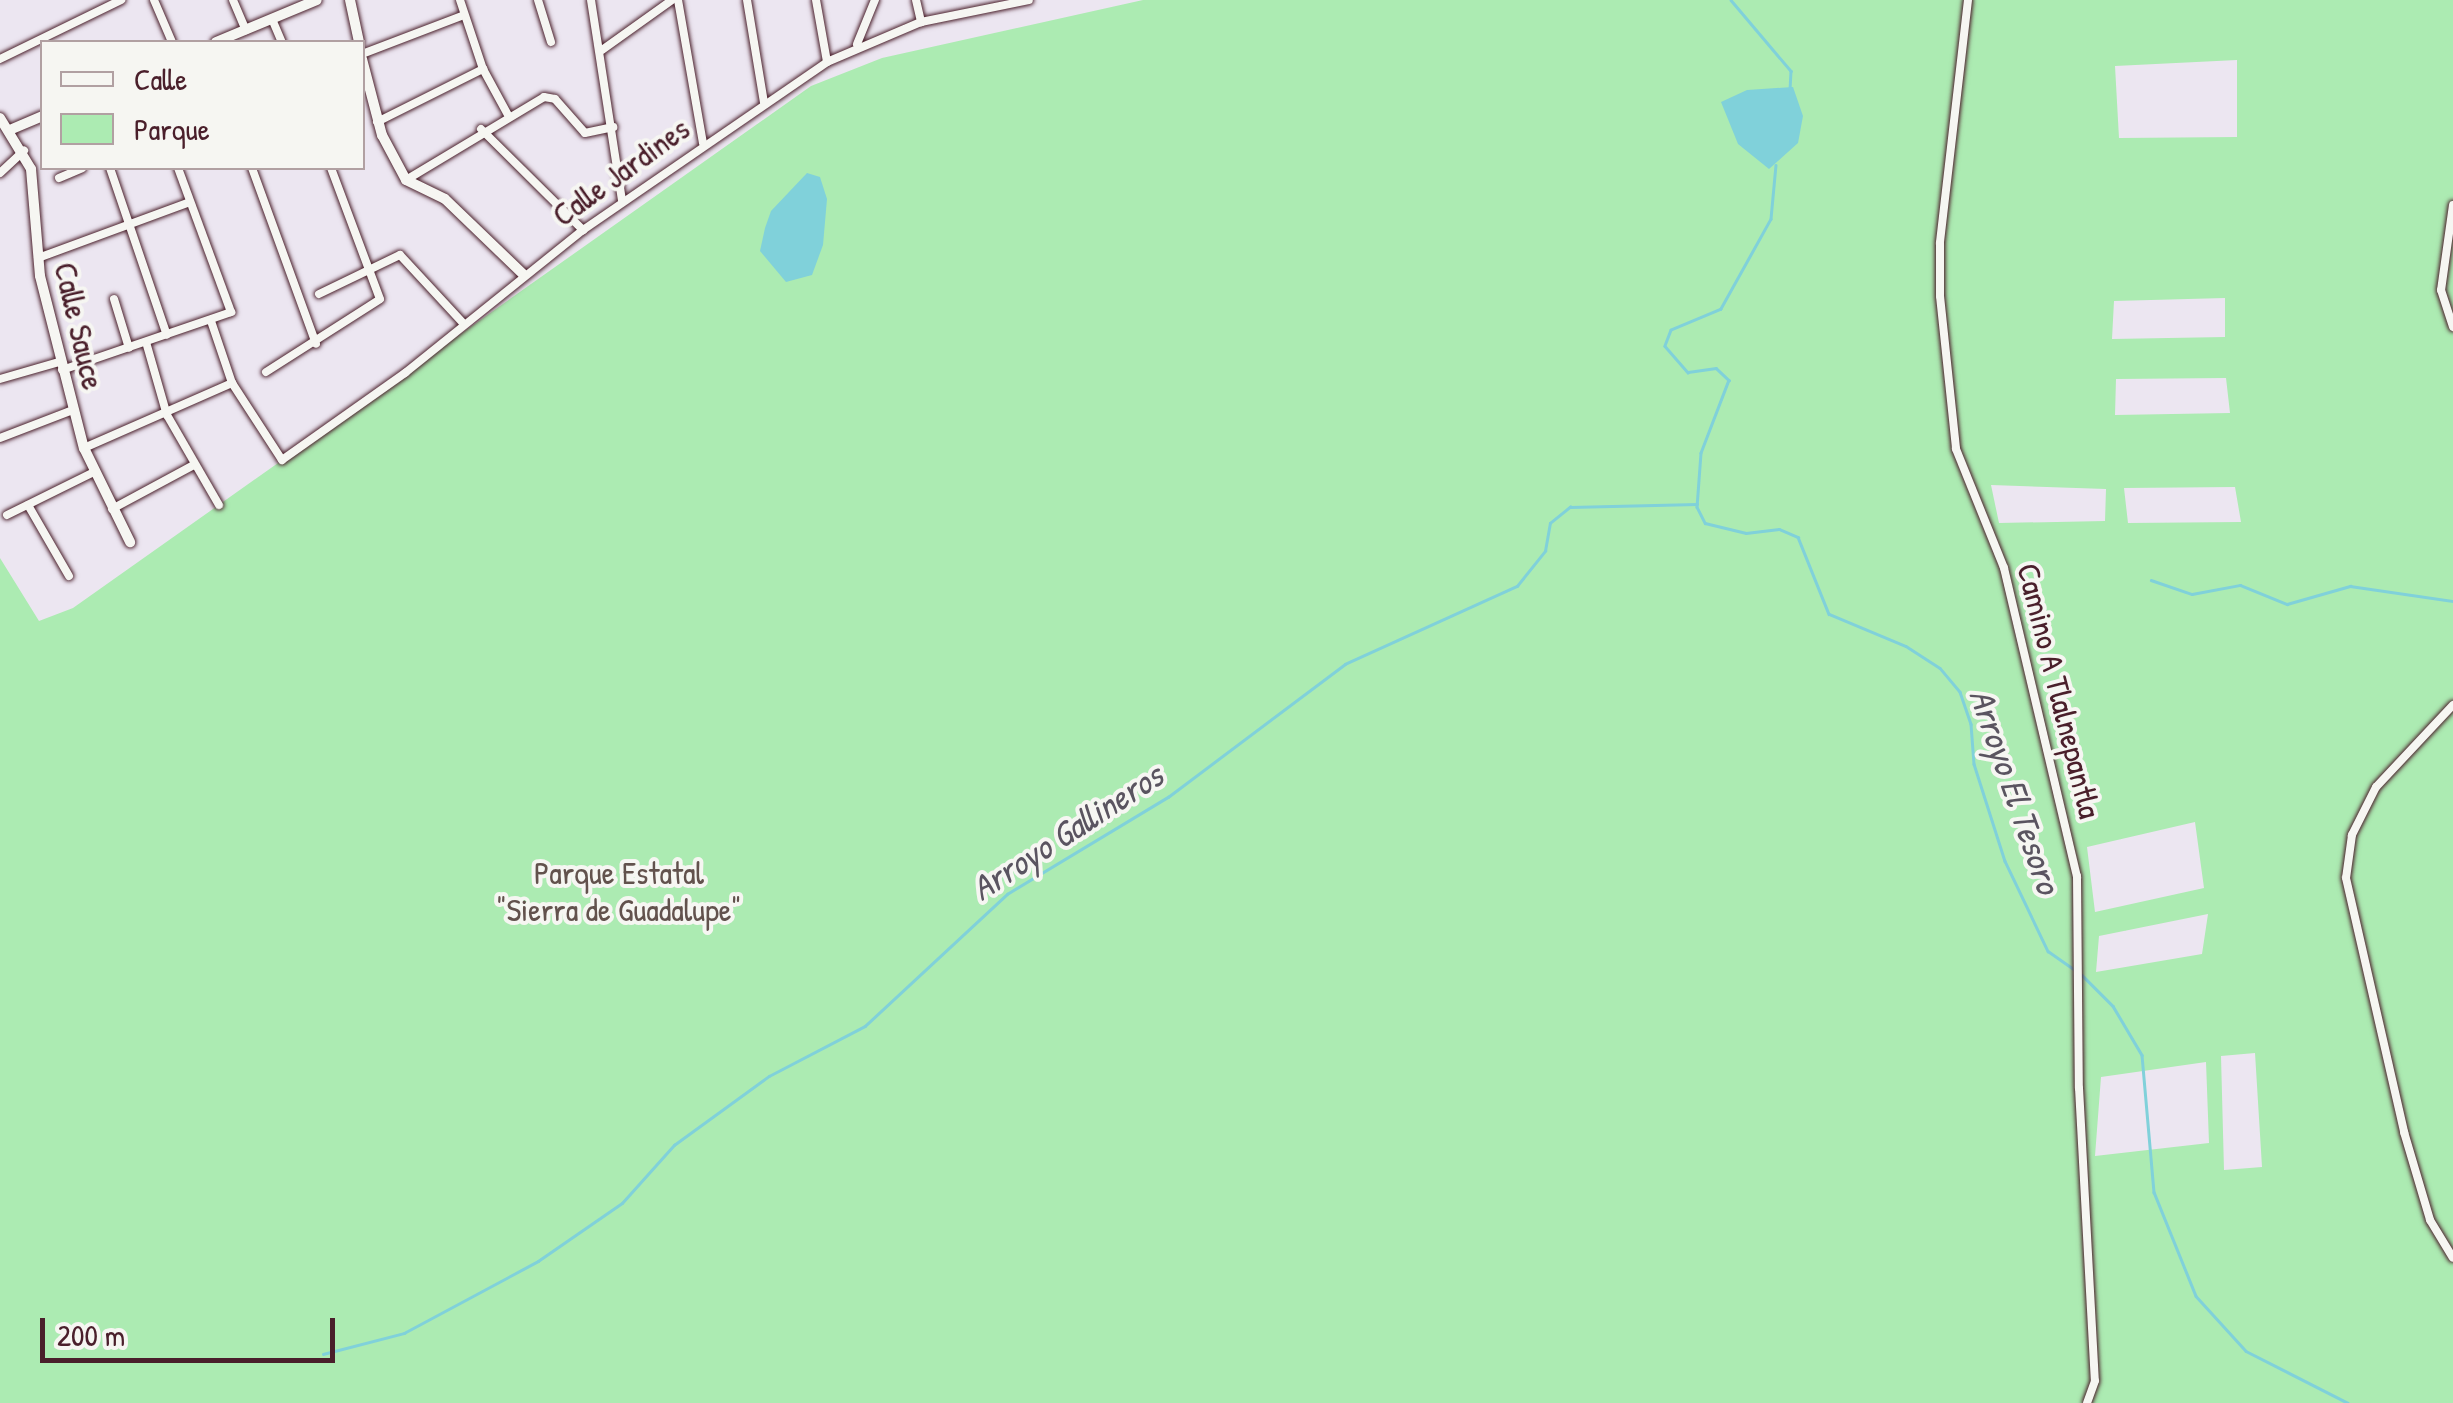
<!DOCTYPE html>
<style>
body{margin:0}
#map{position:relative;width:2453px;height:1403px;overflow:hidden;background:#ece6f1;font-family:"Patrick Hand",sans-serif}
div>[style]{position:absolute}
.green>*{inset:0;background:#acebb2}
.water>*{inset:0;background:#80d1da}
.stream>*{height:2.5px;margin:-1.25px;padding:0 1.25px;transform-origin:1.25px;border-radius:1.25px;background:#80d1da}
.roads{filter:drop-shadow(0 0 2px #4a1f2b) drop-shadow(0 0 2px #4a1f2b)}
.minor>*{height:8px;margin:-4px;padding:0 4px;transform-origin:4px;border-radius:4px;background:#f6f6f2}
.tertiary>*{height:10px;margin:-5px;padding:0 5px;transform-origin:5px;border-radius:5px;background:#f6f6f2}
span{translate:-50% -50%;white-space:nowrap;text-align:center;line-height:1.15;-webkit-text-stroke:8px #f6f6f2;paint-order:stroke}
.street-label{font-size:32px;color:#4a1f2b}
.park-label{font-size:32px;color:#62524d}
.water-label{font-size:35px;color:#5a5460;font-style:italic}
.legend{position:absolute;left:40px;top:40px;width:325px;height:130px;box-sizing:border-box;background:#f6f6f2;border:2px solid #b1a0a2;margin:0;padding:12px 18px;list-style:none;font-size:30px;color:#4a1f2b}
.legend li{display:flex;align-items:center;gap:20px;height:50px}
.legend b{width:50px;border:2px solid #b1a0a2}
.scale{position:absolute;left:40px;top:1318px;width:295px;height:45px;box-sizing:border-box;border:5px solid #4a1f2b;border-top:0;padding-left:12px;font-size:30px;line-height:35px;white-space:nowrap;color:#4a1f2b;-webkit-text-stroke:8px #f6f6f2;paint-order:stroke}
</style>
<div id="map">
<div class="green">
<i style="clip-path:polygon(evenodd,1143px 0,2453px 0,2453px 1403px,0 1403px,0 558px,39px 621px,73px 608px,811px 86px,882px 58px,1143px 0,2237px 60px,2237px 137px,2119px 138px,2115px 66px,2237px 60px,1143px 0,2225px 298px,2225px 337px,2112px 339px,2114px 301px,2225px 298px,1143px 0,2226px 378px,2230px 413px,2115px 415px,2116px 379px,2226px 378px,1143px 0,1991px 485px,2106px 489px,2105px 521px,1999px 523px,1991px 485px,1143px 0,2235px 487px,2241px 522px,2128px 523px,2124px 488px,2235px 487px,1143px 0,2195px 822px,2204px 888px,2095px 912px,2087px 847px,2195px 822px,1143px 0,2208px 914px,2202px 954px,2096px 972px,2099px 936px,2208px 914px,1143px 0,2255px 1053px,2262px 1167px,2224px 1170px,2221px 1056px,2255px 1053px,1143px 0,2206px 1062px,2209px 1143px,2095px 1156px,2101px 1077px,2206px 1062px)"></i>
</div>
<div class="water">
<i style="clip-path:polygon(1793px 87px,1803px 116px,1798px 143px,1769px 169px,1738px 144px,1721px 102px,1747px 90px)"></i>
<i style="clip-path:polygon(807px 173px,820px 177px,827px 199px,823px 245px,812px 275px,786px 282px,760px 251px,765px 228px,771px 211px)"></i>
</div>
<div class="stream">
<i style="left:1731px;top:0;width:93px;rotate:49.8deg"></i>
<i style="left:1791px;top:71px;width:19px;rotate:93deg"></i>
<i style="left:1776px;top:165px;width:54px;rotate:95.3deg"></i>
<i style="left:1771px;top:219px;width:103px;rotate:119.1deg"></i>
<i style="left:1721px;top:309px;width:54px;rotate:157.2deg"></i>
<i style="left:1671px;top:330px;width:17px;rotate:111deg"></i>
<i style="left:1665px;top:346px;width:35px;rotate:49deg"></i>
<i style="left:1688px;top:372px;width:28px;rotate:-8deg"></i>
<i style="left:1716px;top:368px;width:18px;rotate:43deg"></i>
<i style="left:1729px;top:380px;width:78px;rotate:111deg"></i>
<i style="left:1701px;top:453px;width:54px;rotate:94.2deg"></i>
<i style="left:1697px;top:507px;width:18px;rotate:63deg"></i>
<i style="left:1705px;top:523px;width:42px;rotate:13.7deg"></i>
<i style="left:1746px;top:533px;width:33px;rotate:-7deg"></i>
<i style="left:1779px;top:529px;width:21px;rotate:23deg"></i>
<i style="left:1798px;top:537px;width:83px;rotate:68.1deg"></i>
<i style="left:1829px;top:614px;width:83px;rotate:22.6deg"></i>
<i style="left:1906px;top:646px;width:40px;rotate:32.9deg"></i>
<i style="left:1940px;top:668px;width:31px;rotate:50deg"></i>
<i style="left:1960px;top:692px;width:34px;rotate:71deg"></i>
<i style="left:1971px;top:724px;width:40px;rotate:85.7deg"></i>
<i style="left:1974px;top:764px;width:102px;rotate:72.3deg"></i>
<i style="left:2005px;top:861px;width:100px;rotate:64.5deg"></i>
<i style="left:2048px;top:951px;width:33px;rotate:35deg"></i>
<i style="left:2151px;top:580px;width:43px;rotate:18.9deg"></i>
<i style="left:2192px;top:594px;width:49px;rotate:-10.6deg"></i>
<i style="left:2240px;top:585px;width:51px;rotate:22deg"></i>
<i style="left:2287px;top:604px;width:66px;rotate:-15.9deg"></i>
<i style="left:2350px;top:586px;width:104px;rotate:8.3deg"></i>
<i style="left:2082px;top:975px;width:44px;rotate:45deg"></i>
<i style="left:2113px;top:1006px;width:57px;rotate:59.4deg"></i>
<i style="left:2142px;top:1055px;width:138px;rotate:85deg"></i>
<i style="left:2154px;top:1192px;width:112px;rotate:68deg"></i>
<i style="left:2196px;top:1296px;width:74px;rotate:47.7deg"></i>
<i style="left:2246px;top:1351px;width:114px;rotate:27deg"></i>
<i style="left:323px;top:1354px;width:84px;rotate:-14.5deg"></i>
<i style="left:404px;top:1333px;width:152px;rotate:-28.2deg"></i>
<i style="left:538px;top:1261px;width:102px;rotate:-34.6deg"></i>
<i style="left:622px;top:1203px;width:78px;rotate:-48.1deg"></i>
<i style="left:674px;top:1145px;width:117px;rotate:-36deg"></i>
<i style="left:769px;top:1076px;width:108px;rotate:-27.5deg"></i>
<i style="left:865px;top:1026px;width:194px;rotate:-42.9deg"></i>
<i style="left:1007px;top:894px;width:188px;rotate:-31.1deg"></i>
<i style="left:1168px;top:797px;width:221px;rotate:-36.9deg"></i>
<i style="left:1345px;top:664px;width:189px;rotate:-24.4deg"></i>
<i style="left:1517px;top:586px;width:45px;rotate:-51.3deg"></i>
<i style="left:1545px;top:551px;width:28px;rotate:-80deg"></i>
<i style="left:1550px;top:523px;width:26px;rotate:-39deg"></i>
<i style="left:1570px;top:507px;width:127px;rotate:-1.4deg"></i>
</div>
<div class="roads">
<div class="minor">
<i style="left:154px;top:0;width:46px;rotate:66.8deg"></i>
<i style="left:233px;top:0;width:33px;rotate:67deg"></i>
<i style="left:460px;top:0;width:73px;rotate:71.6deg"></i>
<i style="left:483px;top:69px;width:52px;rotate:61.5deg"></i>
<i style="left:538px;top:0;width:44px;rotate:72.8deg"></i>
<i style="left:591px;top:0;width:203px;rotate:81.2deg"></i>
<i style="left:678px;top:0;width:145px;rotate:80.1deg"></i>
<i style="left:747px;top:0;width:104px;rotate:80.6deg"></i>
<i style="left:816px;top:0;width:63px;rotate:79.9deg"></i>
<i style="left:916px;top:0;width:23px;rotate:77deg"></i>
<i style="left:1968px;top:0;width:245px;rotate:96.6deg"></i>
<i style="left:1940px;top:243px;width:53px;rotate:90deg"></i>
<i style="left:1940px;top:296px;width:154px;rotate:84deg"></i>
<i style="left:1956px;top:449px;width:128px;rotate:68deg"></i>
<i style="left:2004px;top:568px;width:317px;rotate:76.7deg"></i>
<i style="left:2077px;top:876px;width:212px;rotate:89.5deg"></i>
<i style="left:2079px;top:1088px;width:293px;rotate:86.9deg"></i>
<i style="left:2095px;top:1381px;width:23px;rotate:110deg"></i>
<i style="left:272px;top:19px;width:25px;rotate:67deg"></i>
<i style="left:857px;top:44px;width:48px;rotate:-67.8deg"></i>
<i style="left:602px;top:50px;width:86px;rotate:-35.5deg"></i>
<i style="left:362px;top:54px;width:109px;rotate:-20.9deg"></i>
<i style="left:0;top:59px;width:135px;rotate:-26deg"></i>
<i style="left:377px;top:122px;width:119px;rotate:-26.6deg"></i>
<i style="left:481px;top:129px;width:144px;rotate:44.7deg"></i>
<i style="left:110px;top:168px;width:176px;rotate:71.2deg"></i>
<i style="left:252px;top:168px;width:187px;rotate:70deg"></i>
<i style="left:0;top:173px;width:33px;rotate:-43deg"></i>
<i style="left:59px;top:178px;width:25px;rotate:-23deg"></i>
<i style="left:406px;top:180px;width:161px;rotate:-31deg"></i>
<i style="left:544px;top:97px;width:11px;rotate:10deg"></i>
<i style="left:555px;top:99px;width:45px;rotate:48.6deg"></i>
<i style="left:585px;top:133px;width:29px;rotate:-12deg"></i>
<i style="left:2453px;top:205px;width:86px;rotate:98deg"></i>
<i style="left:2441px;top:290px;width:39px;rotate:72deg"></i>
<i style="left:38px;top:258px;width:162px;rotate:-20.2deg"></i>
<i style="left:319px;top:294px;width:90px;rotate:-25.7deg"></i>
<i style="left:400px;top:255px;width:91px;rotate:47.2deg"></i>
<i style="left:114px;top:299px;width:51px;rotate:73deg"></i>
<i style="left:211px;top:321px;width:65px;rotate:71.3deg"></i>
<i style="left:232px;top:383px;width:92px;rotate:57deg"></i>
<i style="left:282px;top:460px;width:151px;rotate:-35.3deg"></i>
<i style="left:405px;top:373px;width:228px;rotate:-38.8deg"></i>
<i style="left:583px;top:230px;width:296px;rotate:-34.5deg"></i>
<i style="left:827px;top:62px;width:102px;rotate:-23.1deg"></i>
<i style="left:921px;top:22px;width:110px;rotate:-11.5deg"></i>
<i style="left:146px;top:342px;width:76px;rotate:74deg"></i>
<i style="left:167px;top:415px;width:104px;rotate:60deg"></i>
<i style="left:62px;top:370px;width:179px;rotate:-18.9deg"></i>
<i style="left:231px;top:312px;width:153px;rotate:-110.2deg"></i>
<i style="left:266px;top:372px;width:135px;rotate:-32.6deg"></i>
<i style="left:380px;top:299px;width:140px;rotate:-110.5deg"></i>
<i style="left:0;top:379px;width:61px;rotate:-16.1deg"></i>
<i style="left:0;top:438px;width:78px;rotate:-21deg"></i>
<i style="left:84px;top:448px;width:162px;rotate:-23.7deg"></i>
<i style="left:28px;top:505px;width:82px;rotate:60deg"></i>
<i style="left:112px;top:509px;width:91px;rotate:-28.3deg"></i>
<i style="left:7px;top:515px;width:97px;rotate:-26.3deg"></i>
<i style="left:2453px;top:705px;width:112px;rotate:133.2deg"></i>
<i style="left:2376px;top:787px;width:54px;rotate:116.6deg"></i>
<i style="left:2352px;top:835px;width:43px;rotate:97.9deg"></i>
<i style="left:2346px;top:878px;width:261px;rotate:77.1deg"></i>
<i style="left:2404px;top:1132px;width:92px;rotate:73.5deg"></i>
<i style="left:2430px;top:1220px;width:44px;rotate:58.8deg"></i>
</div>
<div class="tertiary">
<i style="left:350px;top:0;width:43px;rotate:77.9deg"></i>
<i style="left:216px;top:42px;width:109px;rotate:-22.6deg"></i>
<i style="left:362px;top:59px;width:79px;rotate:75.3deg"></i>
<i style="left:382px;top:135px;width:51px;rotate:61.9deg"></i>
<i style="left:406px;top:180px;width:43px;rotate:26deg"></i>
<i style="left:445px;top:199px;width:108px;rotate:43.9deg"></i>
<i style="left:0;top:118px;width:60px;rotate:58.7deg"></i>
<i style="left:31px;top:169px;width:107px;rotate:85.2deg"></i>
<i style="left:40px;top:276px;width:178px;rotate:75.7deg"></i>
<i style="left:84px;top:448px;width:105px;rotate:63.9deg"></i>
<i style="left:12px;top:129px;width:33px;rotate:-23deg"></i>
</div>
</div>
<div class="street-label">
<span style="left:621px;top:172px;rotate:-36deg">Calle Jardines</span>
<span style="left:79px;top:326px;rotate:77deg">Calle Sauce</span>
<span style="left:2059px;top:691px;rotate:76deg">Camino A Tlalnepantla</span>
</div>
<div class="park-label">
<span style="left:619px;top:892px">Parque Estatal<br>"Sierra de Guadalupe"</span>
</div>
<div class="water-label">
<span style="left:2015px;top:791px;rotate:71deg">Arroyo El Tesoro</span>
<span style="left:1067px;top:832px;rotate:-33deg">Arroyo Gallineros</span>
</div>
<ul class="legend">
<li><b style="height:12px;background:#f6f6f2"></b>Calle</li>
<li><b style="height:28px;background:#acebb2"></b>Parque</li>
</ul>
<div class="scale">200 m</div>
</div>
